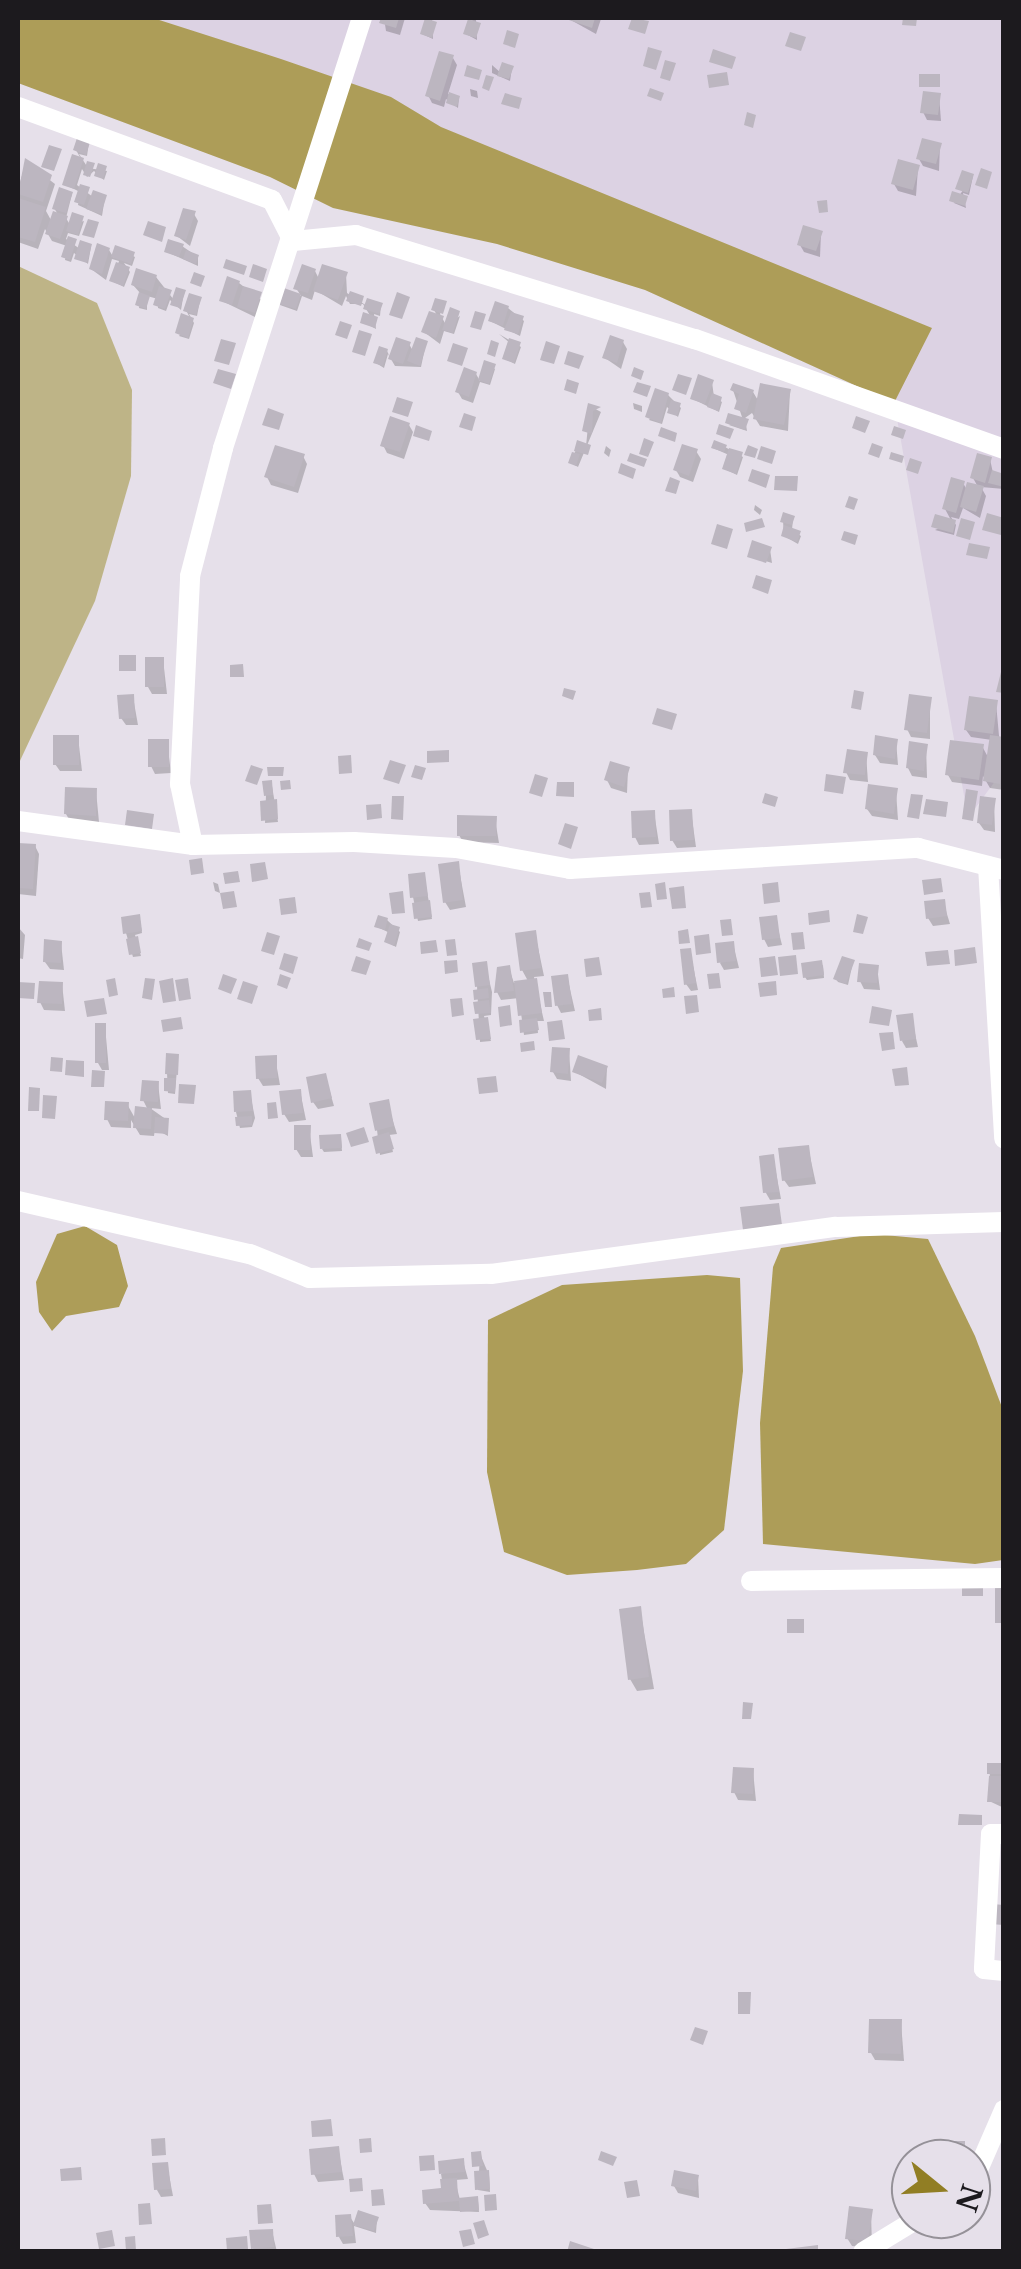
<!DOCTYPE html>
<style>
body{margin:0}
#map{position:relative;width:1021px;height:2269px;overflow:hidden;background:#e6e0ea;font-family:"Libre Baskerville",serif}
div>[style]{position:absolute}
.built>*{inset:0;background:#dcd2e3}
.green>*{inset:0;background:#beb487}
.water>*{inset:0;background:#ad9d58}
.shadow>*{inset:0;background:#0003}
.building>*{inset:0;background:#bcb6c0}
.street>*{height:20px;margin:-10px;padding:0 10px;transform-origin:10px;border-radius:10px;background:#fff}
span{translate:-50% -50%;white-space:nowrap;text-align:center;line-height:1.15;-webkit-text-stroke:8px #e6e0ea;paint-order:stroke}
.frame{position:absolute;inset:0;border:20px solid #1c1a1e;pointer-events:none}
.north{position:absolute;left:891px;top:2139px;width:100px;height:100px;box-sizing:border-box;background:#e6e0ea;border:2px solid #959198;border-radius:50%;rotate:108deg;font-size:28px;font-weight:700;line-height:40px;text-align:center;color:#1c1a1e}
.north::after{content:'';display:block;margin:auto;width:35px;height:45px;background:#917e24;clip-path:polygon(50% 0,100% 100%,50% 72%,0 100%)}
</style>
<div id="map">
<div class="built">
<i style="clip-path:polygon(138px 18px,1003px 18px,1004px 769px,968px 818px,877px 306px)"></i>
</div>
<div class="green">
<i style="clip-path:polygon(18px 266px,97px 303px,132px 390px,131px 476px,95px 601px,18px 765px)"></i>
</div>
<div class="water">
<i style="clip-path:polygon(18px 18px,153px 18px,281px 59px,391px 97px,441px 127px,932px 328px,894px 403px,645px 290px,497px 244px,333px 208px,270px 177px,18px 83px)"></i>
<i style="clip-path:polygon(85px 1226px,117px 1245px,128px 1286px,119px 1307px,66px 1316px,52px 1331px,39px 1312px,36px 1282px,57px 1234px)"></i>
<i style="clip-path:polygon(873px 1234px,928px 1239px,975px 1336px,1003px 1410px,1003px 1560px,975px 1564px,763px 1544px,760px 1423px,773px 1267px,781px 1248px)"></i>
<i style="clip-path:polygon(707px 1275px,740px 1278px,743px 1371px,724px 1530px,686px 1564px,637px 1570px,567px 1575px,504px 1552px,487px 1472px,488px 1320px,562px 1285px)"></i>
</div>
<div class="shadow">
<i style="clip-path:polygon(384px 18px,405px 18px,400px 35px,386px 31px)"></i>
<i style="clip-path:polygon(426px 18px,440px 18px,432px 20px,433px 39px,422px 34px)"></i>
<i style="clip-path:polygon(471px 18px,483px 18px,476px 20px,477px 40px,466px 34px,474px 24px)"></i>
<i style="clip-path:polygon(569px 19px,570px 18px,601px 19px,596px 34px)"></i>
<i style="clip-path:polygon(453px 58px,457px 65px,448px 94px,459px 98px,458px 108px,446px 99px,444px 107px,432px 103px,428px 95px)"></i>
<i style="clip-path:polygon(492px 65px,501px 73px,512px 68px,510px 81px,492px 73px)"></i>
<i style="clip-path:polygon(470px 89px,477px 91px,478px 98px,471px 96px)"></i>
<i style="clip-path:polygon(939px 95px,941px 121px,927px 120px,923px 112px)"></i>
<i style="clip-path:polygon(89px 142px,87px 156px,79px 154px,88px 168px,107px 171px,104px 180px,94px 171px,87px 177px,82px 169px,77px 185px,93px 197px,105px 197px,102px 216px,78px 205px,80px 192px,64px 184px,81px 159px,76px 150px)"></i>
<i style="clip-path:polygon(940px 145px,939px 171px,923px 166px,919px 159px)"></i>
<i style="clip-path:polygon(26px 162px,55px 184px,46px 211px,52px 222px,59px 216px,54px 208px,72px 194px,66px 218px,70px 225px,84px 221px,79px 236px,68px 233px,66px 239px,80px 249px,91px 247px,88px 264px,74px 253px,71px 262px,65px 260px,67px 246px,52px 241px,45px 229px,38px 249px,18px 242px,18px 189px)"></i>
<i style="clip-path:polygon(918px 168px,916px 196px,898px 191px,894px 184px)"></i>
<i style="clip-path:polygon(973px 176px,969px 195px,963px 193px,966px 208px,954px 203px)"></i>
<i style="clip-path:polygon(194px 214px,198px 221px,190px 246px,177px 236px)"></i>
<i style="clip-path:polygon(821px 233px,820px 257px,804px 252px,800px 245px)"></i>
<i style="clip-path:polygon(182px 246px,198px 257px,198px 266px,167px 252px)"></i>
<i style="clip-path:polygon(117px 248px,135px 257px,132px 266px,124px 263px,130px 272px,124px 287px,112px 281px,119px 261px,112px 259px,106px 280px,91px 269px,109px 250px,114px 258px)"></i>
<i style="clip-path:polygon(315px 271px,319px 279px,346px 274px,347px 293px,367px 306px,381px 305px,380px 316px,374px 314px,376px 329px,363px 322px,371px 317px,363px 304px,350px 304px,346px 296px,342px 306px,315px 290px,312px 300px,302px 296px,297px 311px,280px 305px,282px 290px,301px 296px,296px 288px)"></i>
<i style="clip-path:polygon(156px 277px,174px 300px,184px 292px,181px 310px,170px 300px,166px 311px,158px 308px,158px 299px,147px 296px,147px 310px,139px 308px,141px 294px,133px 285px)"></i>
<i style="clip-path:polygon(239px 283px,264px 302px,259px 319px,222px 301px)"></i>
<i style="clip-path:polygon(200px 300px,197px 316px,189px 314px,194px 323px,189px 339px,179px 336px,191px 320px,186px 310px)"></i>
<i style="clip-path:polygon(445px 303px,440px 314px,446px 325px,460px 316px,454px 334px,444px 331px,440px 344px,424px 332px,438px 317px,434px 310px)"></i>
<i style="clip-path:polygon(508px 308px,524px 321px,520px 336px,490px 321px)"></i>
<i style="clip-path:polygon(499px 334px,521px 347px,515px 364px,505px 359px,510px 343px)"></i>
<i style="clip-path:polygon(623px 342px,627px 349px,621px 369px,605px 358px)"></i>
<i style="clip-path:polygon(426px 343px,421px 367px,395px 366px,388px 354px,384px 368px,376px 363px,387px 351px,391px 359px,409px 344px,413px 351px)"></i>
<i style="clip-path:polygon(486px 363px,495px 369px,490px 385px,480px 382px,473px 403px,462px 399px,458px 392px,476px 374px,480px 381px)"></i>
<i style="clip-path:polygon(712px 382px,714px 397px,722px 402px,719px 412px,693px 399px)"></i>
<i style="clip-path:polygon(733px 390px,753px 392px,759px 402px,790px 391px,788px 431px,760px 426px,752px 413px,745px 418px,747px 431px,729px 425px,743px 420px)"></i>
<i style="clip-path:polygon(668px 395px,681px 408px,678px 417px,667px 407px,662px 424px,649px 420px)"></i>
<i style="clip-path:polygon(633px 403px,642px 406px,642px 412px,634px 409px)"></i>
<i style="clip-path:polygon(590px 406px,601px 412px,578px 467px,571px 463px,578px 444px,586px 446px)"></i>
<i style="clip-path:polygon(409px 425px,413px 432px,404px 459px,387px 453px,383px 445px)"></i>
<i style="clip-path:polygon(606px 446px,611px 450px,609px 457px,604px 453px)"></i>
<i style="clip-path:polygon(725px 447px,743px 457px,737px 475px,725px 469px,729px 455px,713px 448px)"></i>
<i style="clip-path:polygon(696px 451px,701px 459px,693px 482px,680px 477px,676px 470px)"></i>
<i style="clip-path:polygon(303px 456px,307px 464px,298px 493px,271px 485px,267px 477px)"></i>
<i style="clip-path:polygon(990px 459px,993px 473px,1004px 476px,1004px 489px,981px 487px,986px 496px,980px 518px,963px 508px,959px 519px,951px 517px,956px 525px,954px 535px,935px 530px,952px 522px,945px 509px,963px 483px,967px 490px,978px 487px,973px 478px)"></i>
<i style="clip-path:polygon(755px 505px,762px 510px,760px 515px,754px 510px)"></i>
<i style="clip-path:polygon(793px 518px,792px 530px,801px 536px,798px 544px,784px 536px,783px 521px)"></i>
<i style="clip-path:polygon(770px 549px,772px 563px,749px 556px)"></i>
<i style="clip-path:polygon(163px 659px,167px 694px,152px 694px,148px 687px)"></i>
<i style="clip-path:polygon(133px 697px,138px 725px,126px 725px,121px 718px)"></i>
<i style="clip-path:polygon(930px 699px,930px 739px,911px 737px,907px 729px)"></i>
<i style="clip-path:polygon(996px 703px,1004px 790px,990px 788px,983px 776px,982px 786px,952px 782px,948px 775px,982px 746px,989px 759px,992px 740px,971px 737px,966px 730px)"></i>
<i style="clip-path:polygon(78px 737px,82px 771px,60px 771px,55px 764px)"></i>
<i style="clip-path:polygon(167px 741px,171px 773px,155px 774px,151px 766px)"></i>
<i style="clip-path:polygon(896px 741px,898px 765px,880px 763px,875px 755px)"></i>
<i style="clip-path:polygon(926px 746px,927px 778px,912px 776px,908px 768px)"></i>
<i style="clip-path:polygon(866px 754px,868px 782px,850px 780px,846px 772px)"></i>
<i style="clip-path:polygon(628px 769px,627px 793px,611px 788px,607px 780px)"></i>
<i style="clip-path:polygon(272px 786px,278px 822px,265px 823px,266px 795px)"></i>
<i style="clip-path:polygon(96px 791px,99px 822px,70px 821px,66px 814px)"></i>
<i style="clip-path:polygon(896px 791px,898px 820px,872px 816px,867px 809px)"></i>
<i style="clip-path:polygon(994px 800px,995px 832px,984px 830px,979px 823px)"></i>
<i style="clip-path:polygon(654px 812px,659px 844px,639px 845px,635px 837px)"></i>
<i style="clip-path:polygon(691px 812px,696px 847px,677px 848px,672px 840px)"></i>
<i style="clip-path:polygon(495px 819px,499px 843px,463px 842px,459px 835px)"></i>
<i style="clip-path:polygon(18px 845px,35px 846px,39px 854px,36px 896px,18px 894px)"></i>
<i style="clip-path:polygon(458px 864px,466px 907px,450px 910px,445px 902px)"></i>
<i style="clip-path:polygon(424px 875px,432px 919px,418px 921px,413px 897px)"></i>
<i style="clip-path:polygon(213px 882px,218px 884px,220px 893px,215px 891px)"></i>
<i style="clip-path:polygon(943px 901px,950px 924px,933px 926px,928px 918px)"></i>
<i style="clip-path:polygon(775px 917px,782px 945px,768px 947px,764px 939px)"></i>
<i style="clip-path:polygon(140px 920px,142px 933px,135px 935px,141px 956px,133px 957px,126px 933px)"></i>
<i style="clip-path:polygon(387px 920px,400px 932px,396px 947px,387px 942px,390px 933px,377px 927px)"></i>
<i style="clip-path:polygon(18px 927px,25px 935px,23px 959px,18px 958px)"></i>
<i style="clip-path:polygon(535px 933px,544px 976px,534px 977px,544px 1021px,537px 1021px,538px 1033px,524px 1035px,519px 998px,501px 1000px,497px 992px,509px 968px,514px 983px,528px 981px,522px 970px)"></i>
<i style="clip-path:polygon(61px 943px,64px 970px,50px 969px,45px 962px)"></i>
<i style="clip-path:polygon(733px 944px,739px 968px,724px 970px,720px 963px)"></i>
<i style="clip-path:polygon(690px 951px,698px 990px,691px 991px,686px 984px)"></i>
<i style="clip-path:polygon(853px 962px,848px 985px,838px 982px,836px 979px)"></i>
<i style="clip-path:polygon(485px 963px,492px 992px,491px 1015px,484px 1016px,491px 1041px,480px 1042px,477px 986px)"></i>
<i style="clip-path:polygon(823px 965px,824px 978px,807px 980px,805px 977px)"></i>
<i style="clip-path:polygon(877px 967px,880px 990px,864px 989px,860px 981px)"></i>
<i style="clip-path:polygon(567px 976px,575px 1011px,561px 1013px,557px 1005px)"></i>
<i style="clip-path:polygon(62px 984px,65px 1011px,44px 1010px,40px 1002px)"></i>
<i style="clip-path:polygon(911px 1016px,918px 1047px,906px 1048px,902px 1041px)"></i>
<i style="clip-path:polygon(105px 1026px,109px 1070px,102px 1070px,98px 1063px)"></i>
<i style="clip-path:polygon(569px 1050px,571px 1081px,557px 1079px,553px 1072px)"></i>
<i style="clip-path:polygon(178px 1056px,175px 1094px,168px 1093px,167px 1073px)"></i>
<i style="clip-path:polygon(275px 1057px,280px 1085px,263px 1086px,258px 1078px)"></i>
<i style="clip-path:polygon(607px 1068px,606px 1089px,575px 1072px)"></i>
<i style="clip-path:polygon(325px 1075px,334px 1106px,318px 1109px,313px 1102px)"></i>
<i style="clip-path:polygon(158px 1083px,161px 1109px,150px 1108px,167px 1120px,168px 1136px,155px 1129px,154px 1136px,140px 1135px,131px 1120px,131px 1128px,111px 1127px,107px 1119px,127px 1104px,136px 1120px,148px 1110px,143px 1100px)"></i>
<i style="clip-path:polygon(300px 1091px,306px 1120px,289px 1122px,284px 1114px)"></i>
<i style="clip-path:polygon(250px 1093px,255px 1118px,252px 1127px,240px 1128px,236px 1112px)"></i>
<i style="clip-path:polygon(387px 1102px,397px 1134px,389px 1135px,393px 1152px,380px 1155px,377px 1130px)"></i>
<i style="clip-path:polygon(309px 1127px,313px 1157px,301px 1157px,296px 1149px)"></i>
<i style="clip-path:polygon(341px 1139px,342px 1151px,324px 1152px,322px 1149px)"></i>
<i style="clip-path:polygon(808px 1147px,816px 1184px,789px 1187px,784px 1180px)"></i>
<i style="clip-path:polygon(773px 1157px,781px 1199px,770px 1200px,766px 1193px)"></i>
<i style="clip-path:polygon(640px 1609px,654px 1689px,637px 1691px,630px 1679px)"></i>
<i style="clip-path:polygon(990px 1766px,1004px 1766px,1004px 1808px,989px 1801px)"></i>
<i style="clip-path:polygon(753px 1771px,756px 1801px,738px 1800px,734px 1792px)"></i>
<i style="clip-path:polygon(901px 2022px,904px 2061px,875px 2060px,871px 2053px)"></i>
<i style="clip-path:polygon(338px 2149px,344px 2180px,318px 2182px,314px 2174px)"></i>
<i style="clip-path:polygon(480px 2154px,489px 2175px,490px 2192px,478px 2190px)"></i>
<i style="clip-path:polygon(463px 2161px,468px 2179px,455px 2180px,460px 2200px,478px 2201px,479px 2212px,430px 2210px,425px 2203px,444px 2191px,441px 2174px)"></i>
<i style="clip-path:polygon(167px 2165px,173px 2196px,161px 2197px,157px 2190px)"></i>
<i style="clip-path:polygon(698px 2177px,699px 2198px,678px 2193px,674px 2186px)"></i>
<i style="clip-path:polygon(871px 2211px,872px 2248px,852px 2246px,847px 2238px)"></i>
<i style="clip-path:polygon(360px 2213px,377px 2219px,376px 2233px,354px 2226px,356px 2243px,343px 2244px,339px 2237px,350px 2217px,356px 2226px)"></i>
<i style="clip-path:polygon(272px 2231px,277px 2252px,255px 2252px,253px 2248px)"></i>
</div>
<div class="building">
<i style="clip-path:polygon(381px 18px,399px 18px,396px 28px,379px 23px)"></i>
<i style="clip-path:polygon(425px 18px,437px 22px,432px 38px,420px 34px)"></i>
<i style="clip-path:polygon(563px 18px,595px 18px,592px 28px)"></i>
<i style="clip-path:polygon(632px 18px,649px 21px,645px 34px,628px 29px)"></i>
<i style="clip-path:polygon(903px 18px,917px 18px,916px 26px,902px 25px)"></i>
<i style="clip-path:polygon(468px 19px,481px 23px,476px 38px,463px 34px)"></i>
<i style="clip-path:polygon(507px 30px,519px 34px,515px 48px,503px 44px)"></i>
<i style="clip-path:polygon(790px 32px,806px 37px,801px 51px,785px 46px)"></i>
<i style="clip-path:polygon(648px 47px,662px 51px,656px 70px,643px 66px)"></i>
<i style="clip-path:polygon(713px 49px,736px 57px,732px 69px,709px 62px)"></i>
<i style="clip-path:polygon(439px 51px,454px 55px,440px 101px,425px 96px)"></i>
<i style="clip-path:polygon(665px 60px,676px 63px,670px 81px,660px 78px)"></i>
<i style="clip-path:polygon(502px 62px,514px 66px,509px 79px,497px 76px)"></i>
<i style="clip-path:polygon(467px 65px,482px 70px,479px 80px,464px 76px)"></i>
<i style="clip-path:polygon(727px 72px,729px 85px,709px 88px,707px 75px)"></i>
<i style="clip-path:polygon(919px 74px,940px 74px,940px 87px,919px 87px)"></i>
<i style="clip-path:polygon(486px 75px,494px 77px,489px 91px,482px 88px)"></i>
<i style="clip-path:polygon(650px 88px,664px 93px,661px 101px,647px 96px)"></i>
<i style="clip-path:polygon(923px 91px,941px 93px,938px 115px,920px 113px)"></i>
<i style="clip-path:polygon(449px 92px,460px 96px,457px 107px,446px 103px)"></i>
<i style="clip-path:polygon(505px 93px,522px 98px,519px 109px,501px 104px)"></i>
<i style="clip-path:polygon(747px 112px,756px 115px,753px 128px,744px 125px)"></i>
<i style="clip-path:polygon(78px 135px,91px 139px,86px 155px,73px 150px)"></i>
<i style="clip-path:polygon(922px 138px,942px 143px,936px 164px,916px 159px)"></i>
<i style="clip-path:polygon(49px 145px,62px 149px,54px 171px,41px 167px)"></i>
<i style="clip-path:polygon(72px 154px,84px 158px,74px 189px,62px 185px)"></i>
<i style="clip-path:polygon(25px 158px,52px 175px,43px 202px,18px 194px)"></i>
<i style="clip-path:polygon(898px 159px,920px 165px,913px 190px,891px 184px)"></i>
<i style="clip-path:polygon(87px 161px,95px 163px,90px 177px,83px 175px)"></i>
<i style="clip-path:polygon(98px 163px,107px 166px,103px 179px,94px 176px)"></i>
<i style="clip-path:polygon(981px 168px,992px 172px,987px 189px,975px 185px)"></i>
<i style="clip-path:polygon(962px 170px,974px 174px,968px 193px,955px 189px)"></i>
<i style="clip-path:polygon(80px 184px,90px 187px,84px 205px,74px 202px)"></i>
<i style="clip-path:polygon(59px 187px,73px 192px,66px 213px,52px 209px)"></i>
<i style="clip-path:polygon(93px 190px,107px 195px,101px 214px,86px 209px)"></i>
<i style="clip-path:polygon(952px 191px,968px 196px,965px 206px,949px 201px)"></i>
<i style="clip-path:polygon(18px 198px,46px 207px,35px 242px,18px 237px)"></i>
<i style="clip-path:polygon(827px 200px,828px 212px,819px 213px,817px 201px)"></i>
<i style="clip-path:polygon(183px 208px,196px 211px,186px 240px,174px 236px)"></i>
<i style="clip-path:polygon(53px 211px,68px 216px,60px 239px,45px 234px)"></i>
<i style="clip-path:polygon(72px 212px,84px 216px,78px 235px,66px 231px)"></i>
<i style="clip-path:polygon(88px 219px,99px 222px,94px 238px,82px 235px)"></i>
<i style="clip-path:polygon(148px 221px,166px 227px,162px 242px,143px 235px)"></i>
<i style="clip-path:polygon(803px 225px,823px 231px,816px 251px,797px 245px)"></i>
<i style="clip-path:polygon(68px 236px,77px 239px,70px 260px,61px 257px)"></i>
<i style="clip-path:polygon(168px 239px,184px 244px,179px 257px,164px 252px)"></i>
<i style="clip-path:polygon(80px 240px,92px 244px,87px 263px,74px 259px)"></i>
<i style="clip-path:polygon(97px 243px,110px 248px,102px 274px,89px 269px)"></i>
<i style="clip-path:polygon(115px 245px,135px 252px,131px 264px,111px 257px)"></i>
<i style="clip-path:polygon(186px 250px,199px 255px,196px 264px,183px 259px)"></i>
<i style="clip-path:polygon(226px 259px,247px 266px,244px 275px,223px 268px)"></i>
<i style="clip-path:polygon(116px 262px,130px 267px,123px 286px,109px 281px)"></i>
<i style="clip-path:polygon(253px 264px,267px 269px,263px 282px,249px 277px)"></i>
<i style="clip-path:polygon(302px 264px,316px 269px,308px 293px,293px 289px)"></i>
<i style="clip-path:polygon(322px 264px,348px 272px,338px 300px,313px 291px)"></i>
<i style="clip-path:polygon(136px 268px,157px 275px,152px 292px,131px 285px)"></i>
<i style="clip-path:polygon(194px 272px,205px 276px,201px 287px,190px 283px)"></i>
<i style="clip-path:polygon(227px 276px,240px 281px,232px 305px,219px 301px)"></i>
<i style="clip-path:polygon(159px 286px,172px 290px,165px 309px,153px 305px)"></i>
<i style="clip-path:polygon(243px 286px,262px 292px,255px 313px,237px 307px)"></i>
<i style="clip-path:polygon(176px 287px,186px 290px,180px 308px,170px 305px)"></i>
<i style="clip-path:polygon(281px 287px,301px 294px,296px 309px,276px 303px)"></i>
<i style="clip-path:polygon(350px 291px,364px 296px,361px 306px,346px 301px)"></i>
<i style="clip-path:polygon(139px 292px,150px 296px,146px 309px,135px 305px)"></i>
<i style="clip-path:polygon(397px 292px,410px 297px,402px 319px,389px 315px)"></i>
<i style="clip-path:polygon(189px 293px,202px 297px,196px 315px,183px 311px)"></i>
<i style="clip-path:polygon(367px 298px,383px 303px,379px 314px,363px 309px)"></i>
<i style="clip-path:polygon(435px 298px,447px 301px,443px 314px,431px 310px)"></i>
<i style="clip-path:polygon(495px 301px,509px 306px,503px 326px,488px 321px)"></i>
<i style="clip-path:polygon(450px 307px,460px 311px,453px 333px,442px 330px)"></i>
<i style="clip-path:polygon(429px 311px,444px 316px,436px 338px,421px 332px)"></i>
<i style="clip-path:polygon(475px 311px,486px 314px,481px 330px,470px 327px)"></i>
<i style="clip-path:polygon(363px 312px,378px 317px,375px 328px,360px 323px)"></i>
<i style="clip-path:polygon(511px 312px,524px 316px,518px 334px,504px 330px)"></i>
<i style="clip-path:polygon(181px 313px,194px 318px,188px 338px,175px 333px)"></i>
<i style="clip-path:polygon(340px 321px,352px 325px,347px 339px,335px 335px)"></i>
<i style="clip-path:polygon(359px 330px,372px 334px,365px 356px,352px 352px)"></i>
<i style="clip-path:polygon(610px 335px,624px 340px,617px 363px,602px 358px)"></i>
<i style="clip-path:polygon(396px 337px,411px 342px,403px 364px,388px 359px)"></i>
<i style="clip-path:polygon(416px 337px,428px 341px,420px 366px,407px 361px)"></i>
<i style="clip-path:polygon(509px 338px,521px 342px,514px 363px,502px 359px)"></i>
<i style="clip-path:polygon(221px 339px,236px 343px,229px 365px,214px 361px)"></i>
<i style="clip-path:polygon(491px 340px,499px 343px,495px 357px,487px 354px)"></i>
<i style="clip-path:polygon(546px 341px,560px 346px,554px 364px,540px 360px)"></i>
<i style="clip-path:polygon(453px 343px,468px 348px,462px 366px,447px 361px)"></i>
<i style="clip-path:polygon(379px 346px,388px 349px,383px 366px,373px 363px)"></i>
<i style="clip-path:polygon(568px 351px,584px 356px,579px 369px,564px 364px)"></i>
<i style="clip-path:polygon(484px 360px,496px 364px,489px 384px,478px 380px)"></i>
<i style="clip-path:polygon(464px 367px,477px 372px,469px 397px,455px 392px)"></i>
<i style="clip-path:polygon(634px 367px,644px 371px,641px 380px,631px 376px)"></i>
<i style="clip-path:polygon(218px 369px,236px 374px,231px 389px,213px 383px)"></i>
<i style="clip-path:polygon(678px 374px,692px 378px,686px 395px,672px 390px)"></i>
<i style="clip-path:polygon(698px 374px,714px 380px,705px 404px,690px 399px)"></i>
<i style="clip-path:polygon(567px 379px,579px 383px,576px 394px,564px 390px)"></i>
<i style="clip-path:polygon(637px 382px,651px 386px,647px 397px,633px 392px)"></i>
<i style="clip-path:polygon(733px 383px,754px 390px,746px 413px,734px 409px,739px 394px,730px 390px)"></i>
<i style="clip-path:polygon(760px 383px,791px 389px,784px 425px,753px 419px)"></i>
<i style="clip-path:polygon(655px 388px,669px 393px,661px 423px,645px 417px)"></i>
<i style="clip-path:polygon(712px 393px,722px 397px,718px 411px,707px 407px)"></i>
<i style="clip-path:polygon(397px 397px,413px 402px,408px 417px,392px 412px)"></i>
<i style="clip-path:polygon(671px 400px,681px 403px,677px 416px,667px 413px)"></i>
<i style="clip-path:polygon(588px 403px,601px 407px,593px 411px,592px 434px,582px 431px)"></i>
<i style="clip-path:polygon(268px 408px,284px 414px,279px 430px,262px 425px)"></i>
<i style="clip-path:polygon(464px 413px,476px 417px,472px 431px,459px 427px)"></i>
<i style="clip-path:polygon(728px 413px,749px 419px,745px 430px,725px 423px)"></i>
<i style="clip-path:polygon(390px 416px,410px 423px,400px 452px,380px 446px)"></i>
<i style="clip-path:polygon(856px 416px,870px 421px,865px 433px,852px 428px)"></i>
<i style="clip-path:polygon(719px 424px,734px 429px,730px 439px,716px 434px)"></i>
<i style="clip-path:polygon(416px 425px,432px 431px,429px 441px,413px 436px)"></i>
<i style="clip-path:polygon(894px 426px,906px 430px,903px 439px,891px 435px)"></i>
<i style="clip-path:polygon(661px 427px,677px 433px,675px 442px,658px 436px)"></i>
<i style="clip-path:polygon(644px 438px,654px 442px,648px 457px,639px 454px)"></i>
<i style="clip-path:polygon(577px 440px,591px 445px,588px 455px,574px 451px)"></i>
<i style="clip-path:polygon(714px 440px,727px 445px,724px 452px,711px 448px)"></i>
<i style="clip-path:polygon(872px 443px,883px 447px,879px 458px,868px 454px)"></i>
<i style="clip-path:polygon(682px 444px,698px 449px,689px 476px,673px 470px)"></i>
<i style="clip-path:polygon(275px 445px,305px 454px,294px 487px,264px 477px)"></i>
<i style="clip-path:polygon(748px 445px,758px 449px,755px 458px,744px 455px)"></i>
<i style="clip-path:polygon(761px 446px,776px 451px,772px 464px,757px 459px)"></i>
<i style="clip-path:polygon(729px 448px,743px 452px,736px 474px,722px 469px)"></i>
<i style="clip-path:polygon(572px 452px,580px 454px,576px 466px,568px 463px)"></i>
<i style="clip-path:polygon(891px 452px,904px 456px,902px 463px,889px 459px)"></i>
<i style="clip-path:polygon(630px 453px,647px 459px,644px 467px,627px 461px)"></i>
<i style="clip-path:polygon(977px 453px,992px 457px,985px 483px,970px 478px)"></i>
<i style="clip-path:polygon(910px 458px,922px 462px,918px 474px,906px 470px)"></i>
<i style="clip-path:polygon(621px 463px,636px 469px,633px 479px,618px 473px)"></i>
<i style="clip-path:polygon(752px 469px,770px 475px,766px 488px,748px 481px)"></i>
<i style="clip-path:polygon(992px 470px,1004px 474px,1004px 487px,988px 483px)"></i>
<i style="clip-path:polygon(775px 476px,798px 476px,797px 491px,774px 490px)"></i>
<i style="clip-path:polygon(670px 477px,680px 481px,676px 494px,665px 491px)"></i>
<i style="clip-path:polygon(951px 477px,965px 481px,956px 513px,942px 509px)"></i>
<i style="clip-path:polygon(967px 482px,984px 486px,976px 512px,960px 507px)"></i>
<i style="clip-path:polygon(849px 496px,858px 499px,854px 510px,845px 507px)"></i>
<i style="clip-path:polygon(783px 512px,795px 516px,792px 525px,780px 522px)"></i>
<i style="clip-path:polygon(987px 513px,1004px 518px,1001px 535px,982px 530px)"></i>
<i style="clip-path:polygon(935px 514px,956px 520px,953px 533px,931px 527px)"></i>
<i style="clip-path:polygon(762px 518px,765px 527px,746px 532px,744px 523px)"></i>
<i style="clip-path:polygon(961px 518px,975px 522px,970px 540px,956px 536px)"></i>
<i style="clip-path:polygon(717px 524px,733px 529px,727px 549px,711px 544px)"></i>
<i style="clip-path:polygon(784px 525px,801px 531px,797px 542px,781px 536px)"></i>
<i style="clip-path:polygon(844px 531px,858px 535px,855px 545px,841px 540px)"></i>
<i style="clip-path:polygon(752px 540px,772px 547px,766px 563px,747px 557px)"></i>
<i style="clip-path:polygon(969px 543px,990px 547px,987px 559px,966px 555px)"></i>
<i style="clip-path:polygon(756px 575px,772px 580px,768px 594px,752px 588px)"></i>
<i style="clip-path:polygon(119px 655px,136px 655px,136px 671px,119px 671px)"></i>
<i style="clip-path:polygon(145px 657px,164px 657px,164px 687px,145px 687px)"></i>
<i style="clip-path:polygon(243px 664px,244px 677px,230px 677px,230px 665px)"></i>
<i style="clip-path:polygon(1002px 668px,1004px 668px,1004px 693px,996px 692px)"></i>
<i style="clip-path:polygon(564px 688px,576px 691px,573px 700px,562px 696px)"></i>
<i style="clip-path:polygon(854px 690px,864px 692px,861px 710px,851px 708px)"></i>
<i style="clip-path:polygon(134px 694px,135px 718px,119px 719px,117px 695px)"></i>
<i style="clip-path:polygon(909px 694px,932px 697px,927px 733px,904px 730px)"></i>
<i style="clip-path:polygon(969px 696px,998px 700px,993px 734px,964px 730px)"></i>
<i style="clip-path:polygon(657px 708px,677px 714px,672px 730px,652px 724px)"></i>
<i style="clip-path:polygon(53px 735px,79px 735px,79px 765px,53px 765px)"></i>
<i style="clip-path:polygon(875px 735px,898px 739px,895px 759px,873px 755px)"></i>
<i style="clip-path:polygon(990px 735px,1004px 737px,1000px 784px,983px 781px)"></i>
<i style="clip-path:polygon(148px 739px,169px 739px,169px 767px,148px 767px)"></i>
<i style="clip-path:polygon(950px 740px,984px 744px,979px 780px,945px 775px)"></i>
<i style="clip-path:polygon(909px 741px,928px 744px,924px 771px,906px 768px)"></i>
<i style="clip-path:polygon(847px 749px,868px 752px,865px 775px,843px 773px)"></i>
<i style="clip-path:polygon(449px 750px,449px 762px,427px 763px,427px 751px)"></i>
<i style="clip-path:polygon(351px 755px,352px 773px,339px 774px,338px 756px)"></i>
<i style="clip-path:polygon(390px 760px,406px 765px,399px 784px,383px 779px)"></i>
<i style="clip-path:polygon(610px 761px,630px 767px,624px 787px,604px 780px)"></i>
<i style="clip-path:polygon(251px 765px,263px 769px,257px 785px,245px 781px)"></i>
<i style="clip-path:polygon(415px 765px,426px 768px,422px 780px,411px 777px)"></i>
<i style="clip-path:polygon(267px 767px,284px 767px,283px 776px,268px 776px)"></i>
<i style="clip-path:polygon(535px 774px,548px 778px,542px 797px,529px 793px)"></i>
<i style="clip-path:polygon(826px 774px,846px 777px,843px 794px,824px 791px)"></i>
<i style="clip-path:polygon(272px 780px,273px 795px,264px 796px,262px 781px)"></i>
<i style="clip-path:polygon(290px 780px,291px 789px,281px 790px,280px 781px)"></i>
<i style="clip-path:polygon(557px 782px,574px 782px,574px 797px,556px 796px)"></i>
<i style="clip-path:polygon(868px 784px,898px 788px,894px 814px,865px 809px)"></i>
<i style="clip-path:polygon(65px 787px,97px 788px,96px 816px,64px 814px)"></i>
<i style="clip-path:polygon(966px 789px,978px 791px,973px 821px,962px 819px)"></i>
<i style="clip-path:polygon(765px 793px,778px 797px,775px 807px,762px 803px)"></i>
<i style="clip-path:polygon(911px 794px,923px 795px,919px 819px,907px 817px)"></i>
<i style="clip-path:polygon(392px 796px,404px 796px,403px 820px,391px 819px)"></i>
<i style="clip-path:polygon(980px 796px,996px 798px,992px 825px,977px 823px)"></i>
<i style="clip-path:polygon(277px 799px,278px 819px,261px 821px,260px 801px)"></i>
<i style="clip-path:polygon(926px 799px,948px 802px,946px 817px,923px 814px)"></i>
<i style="clip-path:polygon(381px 804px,382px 818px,367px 820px,366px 805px)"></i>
<i style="clip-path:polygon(692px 809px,694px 840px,670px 841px,669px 810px)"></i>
<i style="clip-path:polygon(127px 810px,154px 814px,152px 829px,125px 825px)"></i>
<i style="clip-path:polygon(655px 810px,656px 837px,632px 838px,631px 811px)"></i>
<i style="clip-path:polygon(457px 815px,497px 816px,496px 836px,457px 836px)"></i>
<i style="clip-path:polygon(565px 823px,578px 827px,571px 849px,558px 844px)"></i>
<i style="clip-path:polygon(18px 843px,36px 844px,33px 889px,18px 888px)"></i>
<i style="clip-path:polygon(202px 858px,204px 873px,191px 875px,189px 860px)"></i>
<i style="clip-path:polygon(459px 861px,463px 900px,443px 903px,438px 864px)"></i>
<i style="clip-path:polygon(265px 862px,268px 879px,252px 882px,250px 864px)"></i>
<i style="clip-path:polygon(238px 871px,240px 882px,225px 884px,223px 873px)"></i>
<i style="clip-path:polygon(425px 872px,428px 896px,410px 898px,408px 874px)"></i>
<i style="clip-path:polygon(941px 878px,943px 892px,924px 895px,922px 880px)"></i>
<i style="clip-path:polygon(665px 882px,667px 899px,657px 900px,655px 884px)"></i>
<i style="clip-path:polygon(778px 882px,780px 902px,764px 904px,762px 884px)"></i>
<i style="clip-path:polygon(684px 886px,686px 908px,672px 909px,669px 888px)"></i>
<i style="clip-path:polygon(234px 891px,237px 907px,223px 909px,220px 893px)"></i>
<i style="clip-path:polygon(403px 891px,405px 913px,392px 914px,389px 893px)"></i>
<i style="clip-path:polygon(650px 892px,652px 907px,641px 908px,639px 893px)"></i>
<i style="clip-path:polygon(295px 897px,297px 913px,281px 915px,279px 899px)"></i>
<i style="clip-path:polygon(945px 899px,947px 916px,926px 919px,924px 901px)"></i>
<i style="clip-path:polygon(430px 900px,432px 917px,414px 919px,412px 903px)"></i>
<i style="clip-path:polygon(829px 910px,830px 922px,809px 925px,808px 913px)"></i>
<i style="clip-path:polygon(140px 914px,142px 931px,123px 934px,121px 917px)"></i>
<i style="clip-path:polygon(857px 914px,868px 917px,863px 934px,853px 932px)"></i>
<i style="clip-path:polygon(378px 915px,388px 918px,385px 930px,374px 927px)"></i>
<i style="clip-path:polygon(777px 915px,780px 938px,762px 940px,759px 917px)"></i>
<i style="clip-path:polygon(731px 919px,733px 935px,722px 936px,720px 920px)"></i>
<i style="clip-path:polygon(390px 924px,400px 927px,394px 946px,384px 942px)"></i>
<i style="clip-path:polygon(688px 929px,690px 943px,679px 944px,678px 931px)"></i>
<i style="clip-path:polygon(536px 930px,541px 968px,520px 971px,515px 933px)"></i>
<i style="clip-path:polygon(267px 932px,280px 936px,274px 955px,261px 951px)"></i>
<i style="clip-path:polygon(803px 932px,805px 949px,793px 950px,791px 933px)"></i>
<i style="clip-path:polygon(709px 934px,711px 953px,696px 955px,694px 936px)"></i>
<i style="clip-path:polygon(138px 936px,141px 953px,129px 955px,126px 939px)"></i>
<i style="clip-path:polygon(359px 938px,372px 943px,369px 951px,356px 947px)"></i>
<i style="clip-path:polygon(44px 939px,62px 941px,61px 963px,43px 962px)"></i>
<i style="clip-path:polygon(455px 939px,457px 955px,447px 956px,445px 940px)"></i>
<i style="clip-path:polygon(436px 940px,438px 952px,421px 954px,420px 942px)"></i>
<i style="clip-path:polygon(734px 941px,736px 961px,717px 963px,715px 943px)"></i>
<i style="clip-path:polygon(975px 947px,977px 963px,955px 966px,954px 950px)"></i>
<i style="clip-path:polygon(691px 948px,696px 983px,684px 985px,680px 949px)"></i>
<i style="clip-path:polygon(948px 950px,950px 964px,927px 966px,925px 952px)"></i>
<i style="clip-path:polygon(284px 953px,298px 957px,293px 974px,279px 969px)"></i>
<i style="clip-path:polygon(796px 955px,798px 974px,780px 976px,778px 957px)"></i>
<i style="clip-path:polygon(356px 956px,371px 961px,366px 975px,351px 971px)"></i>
<i style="clip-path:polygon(775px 956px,778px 975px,761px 977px,759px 958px)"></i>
<i style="clip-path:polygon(842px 956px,855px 960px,846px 984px,833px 979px)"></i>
<i style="clip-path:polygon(599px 957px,602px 975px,586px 977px,584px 959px)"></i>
<i style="clip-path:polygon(457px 960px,458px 972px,445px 974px,444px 961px)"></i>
<i style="clip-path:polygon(822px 960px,824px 975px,803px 978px,801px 963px)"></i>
<i style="clip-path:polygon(487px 961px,490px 985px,475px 987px,472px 963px)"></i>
<i style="clip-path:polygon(859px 963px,879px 965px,877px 983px,857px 982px)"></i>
<i style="clip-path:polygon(510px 965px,514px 991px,494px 993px,497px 967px)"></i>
<i style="clip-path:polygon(719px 973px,721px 988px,709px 989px,707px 974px)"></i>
<i style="clip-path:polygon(223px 974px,237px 979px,231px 994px,218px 989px)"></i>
<i style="clip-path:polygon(280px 974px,291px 978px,287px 989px,277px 985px)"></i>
<i style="clip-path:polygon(568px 974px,572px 1004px,555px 1006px,551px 976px)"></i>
<i style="clip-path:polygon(115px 978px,118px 995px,109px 997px,106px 980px)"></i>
<i style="clip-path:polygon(145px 978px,155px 979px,152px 1000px,142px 998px)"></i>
<i style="clip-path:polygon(173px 978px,176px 1001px,163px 1003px,159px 981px)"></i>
<i style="clip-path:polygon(188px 978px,191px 999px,179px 1001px,175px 980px)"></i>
<i style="clip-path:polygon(537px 978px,542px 1013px,518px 1016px,514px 981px)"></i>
<i style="clip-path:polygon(39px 981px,63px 982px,62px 1004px,37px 1003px)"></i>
<i style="clip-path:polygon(243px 981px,258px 986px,252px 1004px,237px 999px)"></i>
<i style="clip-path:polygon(776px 981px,777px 995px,760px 997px,758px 983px)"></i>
<i style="clip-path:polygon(18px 982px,35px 983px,34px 999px,18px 998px)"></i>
<i style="clip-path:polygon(674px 987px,675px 997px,663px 998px,662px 989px)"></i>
<i style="clip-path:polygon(488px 988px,489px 998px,474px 1000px,473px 990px)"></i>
<i style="clip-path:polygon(543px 992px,551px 992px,552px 1007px,545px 1007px)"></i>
<i style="clip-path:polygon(697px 995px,699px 1012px,686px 1014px,684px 996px)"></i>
<i style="clip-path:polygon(104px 998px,107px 1014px,87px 1017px,84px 1001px)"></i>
<i style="clip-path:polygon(462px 998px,464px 1015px,452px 1017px,450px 999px)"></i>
<i style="clip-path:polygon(489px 1000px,491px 1013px,475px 1014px,473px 1002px)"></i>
<i style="clip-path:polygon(510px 1005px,512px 1025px,500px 1027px,498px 1007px)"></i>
<i style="clip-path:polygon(872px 1006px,892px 1010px,889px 1026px,869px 1023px)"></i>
<i style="clip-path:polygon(601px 1008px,602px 1020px,589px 1021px,588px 1010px)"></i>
<i style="clip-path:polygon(913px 1013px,916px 1039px,900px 1041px,896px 1015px)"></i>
<i style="clip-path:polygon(181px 1017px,183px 1029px,163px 1032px,161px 1020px)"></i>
<i style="clip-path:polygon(488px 1017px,491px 1039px,476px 1040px,473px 1019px)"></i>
<i style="clip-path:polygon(537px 1018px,539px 1030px,520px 1033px,519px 1020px)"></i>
<i style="clip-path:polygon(562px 1020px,565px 1039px,549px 1041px,547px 1022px)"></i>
<i style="clip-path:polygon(95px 1023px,106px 1023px,106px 1063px,95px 1063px)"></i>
<i style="clip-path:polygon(893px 1032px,895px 1049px,882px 1051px,879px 1033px)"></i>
<i style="clip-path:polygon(534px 1041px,535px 1050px,521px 1052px,520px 1043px)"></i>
<i style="clip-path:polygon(552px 1047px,570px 1048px,568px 1074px,550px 1072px)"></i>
<i style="clip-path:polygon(166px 1053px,179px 1054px,178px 1075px,165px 1074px)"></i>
<i style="clip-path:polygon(277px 1055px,277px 1078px,256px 1079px,255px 1056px)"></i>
<i style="clip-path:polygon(578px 1055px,608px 1066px,602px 1083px,572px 1072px)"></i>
<i style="clip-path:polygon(51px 1057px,63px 1058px,62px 1072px,50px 1071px)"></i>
<i style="clip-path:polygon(66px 1060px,84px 1061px,84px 1077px,65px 1075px)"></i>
<i style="clip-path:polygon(907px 1067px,909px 1085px,895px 1086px,892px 1069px)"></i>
<i style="clip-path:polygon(92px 1070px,105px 1071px,104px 1087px,91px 1087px)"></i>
<i style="clip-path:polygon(326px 1073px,332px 1098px,311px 1103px,306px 1077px)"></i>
<i style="clip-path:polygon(496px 1076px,498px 1092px,479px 1094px,477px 1078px)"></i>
<i style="clip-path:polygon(164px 1078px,176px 1078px,175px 1092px,164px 1091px)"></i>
<i style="clip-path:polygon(142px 1080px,159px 1081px,158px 1102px,140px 1101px)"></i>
<i style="clip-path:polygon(179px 1084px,196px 1085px,194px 1104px,178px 1103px)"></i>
<i style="clip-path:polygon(29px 1087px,40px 1088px,39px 1111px,28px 1111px)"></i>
<i style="clip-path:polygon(301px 1089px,303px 1113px,282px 1115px,279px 1091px)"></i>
<i style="clip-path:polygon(251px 1090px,253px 1111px,234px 1112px,233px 1091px)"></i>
<i style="clip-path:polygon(43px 1095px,57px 1096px,55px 1119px,42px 1118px)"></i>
<i style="clip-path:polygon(389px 1099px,394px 1126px,375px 1131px,369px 1103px)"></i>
<i style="clip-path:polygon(105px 1101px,129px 1102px,128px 1121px,104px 1120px)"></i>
<i style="clip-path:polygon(276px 1102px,278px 1118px,268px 1119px,267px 1103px)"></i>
<i style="clip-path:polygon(135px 1106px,152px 1108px,151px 1129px,133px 1128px)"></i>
<i style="clip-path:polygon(252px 1116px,252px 1125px,236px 1126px,235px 1117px)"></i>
<i style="clip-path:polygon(155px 1117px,169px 1118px,168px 1134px,154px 1133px)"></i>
<i style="clip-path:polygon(294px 1125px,311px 1125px,310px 1150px,294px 1150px)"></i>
<i style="clip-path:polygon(364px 1127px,369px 1142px,351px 1147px,346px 1133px)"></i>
<i style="clip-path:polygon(389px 1132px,394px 1149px,376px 1154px,372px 1137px)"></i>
<i style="clip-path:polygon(341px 1134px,342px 1148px,320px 1149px,319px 1135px)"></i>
<i style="clip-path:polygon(809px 1145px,813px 1177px,782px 1181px,778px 1148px)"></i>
<i style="clip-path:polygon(774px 1154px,779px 1192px,763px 1193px,759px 1156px)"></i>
<i style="clip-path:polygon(779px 1203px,782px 1225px,743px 1230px,740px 1207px)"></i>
<i style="clip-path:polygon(962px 1584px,983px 1585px,983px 1596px,962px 1596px)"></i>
<i style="clip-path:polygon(995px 1585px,1004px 1585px,1004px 1623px,995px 1623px)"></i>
<i style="clip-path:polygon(641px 1606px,649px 1677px,628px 1680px,619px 1609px)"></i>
<i style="clip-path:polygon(787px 1619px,804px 1619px,804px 1633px,787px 1633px)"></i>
<i style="clip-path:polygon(743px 1702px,753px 1703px,751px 1719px,742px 1719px)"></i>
<i style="clip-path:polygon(987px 1763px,1004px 1763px,1004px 1774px,987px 1774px)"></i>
<i style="clip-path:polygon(733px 1767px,754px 1768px,753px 1794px,731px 1793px)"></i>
<i style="clip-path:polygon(989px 1776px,1002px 1776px,1001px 1802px,987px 1802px)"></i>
<i style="clip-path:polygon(959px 1814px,982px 1815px,982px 1825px,958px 1825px)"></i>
<i style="clip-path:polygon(992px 1904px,1004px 1905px,1004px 1925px,990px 1924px)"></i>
<i style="clip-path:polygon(738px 1992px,751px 1992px,750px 2014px,738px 2014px)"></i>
<i style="clip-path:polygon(869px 2019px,902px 2019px,901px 2054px,868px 2053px)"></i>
<i style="clip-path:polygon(695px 2027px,708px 2031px,703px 2045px,690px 2040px)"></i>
<i style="clip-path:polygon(331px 2119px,333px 2136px,312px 2137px,311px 2121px)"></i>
<i style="clip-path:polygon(165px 2138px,166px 2155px,152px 2156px,151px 2139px)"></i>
<i style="clip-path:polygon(371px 2138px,372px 2152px,360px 2153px,359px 2139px)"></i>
<i style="clip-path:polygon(948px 2141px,965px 2141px,965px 2156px,948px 2156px)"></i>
<i style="clip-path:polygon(339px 2146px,342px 2172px,311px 2175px,309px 2149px)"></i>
<i style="clip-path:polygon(481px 2151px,483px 2166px,472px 2167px,471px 2152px)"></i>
<i style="clip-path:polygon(601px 2151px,617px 2157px,613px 2166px,598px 2160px)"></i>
<i style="clip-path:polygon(434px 2155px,435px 2170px,420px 2171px,419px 2156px)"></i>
<i style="clip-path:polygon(464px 2158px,465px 2172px,439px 2174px,438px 2161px)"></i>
<i style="clip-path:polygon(168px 2162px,171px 2189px,154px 2190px,152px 2163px)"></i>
<i style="clip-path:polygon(81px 2167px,82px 2180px,61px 2181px,60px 2169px)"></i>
<i style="clip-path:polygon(489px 2170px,490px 2189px,475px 2190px,474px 2171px)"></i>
<i style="clip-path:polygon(674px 2170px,699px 2175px,696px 2191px,671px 2186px)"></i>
<i style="clip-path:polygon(362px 2178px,363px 2191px,350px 2192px,349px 2179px)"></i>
<i style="clip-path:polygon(457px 2178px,458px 2198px,478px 2196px,479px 2210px,460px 2212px,459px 2201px,423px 2204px,422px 2190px,441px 2188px,440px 2179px)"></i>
<i style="clip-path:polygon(637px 2180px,640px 2196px,627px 2198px,624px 2182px)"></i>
<i style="clip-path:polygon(383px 2189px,385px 2205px,372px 2206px,371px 2190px)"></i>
<i style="clip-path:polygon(496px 2194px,497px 2210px,485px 2211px,484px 2195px)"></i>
<i style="clip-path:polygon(150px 2203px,152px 2224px,139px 2225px,138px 2204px)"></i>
<i style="clip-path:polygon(271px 2204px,273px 2223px,258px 2224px,257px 2205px)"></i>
<i style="clip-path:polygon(849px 2206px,873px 2209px,868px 2241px,845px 2239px)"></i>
<i style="clip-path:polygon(358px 2210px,379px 2217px,374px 2231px,353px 2225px)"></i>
<i style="clip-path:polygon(351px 2214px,353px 2236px,336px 2237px,335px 2215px)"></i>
<i style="clip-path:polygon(484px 2220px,489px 2235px,478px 2239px,473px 2223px)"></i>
<i style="clip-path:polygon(273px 2229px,274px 2247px,251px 2249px,249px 2230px)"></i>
<i style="clip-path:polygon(471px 2229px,475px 2244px,463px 2247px,459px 2231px)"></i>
<i style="clip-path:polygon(112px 2230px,115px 2246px,99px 2249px,96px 2233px)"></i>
<i style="clip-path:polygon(135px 2236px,136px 2251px,126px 2251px,125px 2237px)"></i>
<i style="clip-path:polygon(247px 2236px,248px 2249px,227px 2251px,226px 2238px)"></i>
<i style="clip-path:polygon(570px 2241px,600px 2251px,600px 2252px,567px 2252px)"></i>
<i style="clip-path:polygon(818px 2245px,818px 2252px,786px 2252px,786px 2249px)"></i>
</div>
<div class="street">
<i style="left:18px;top:107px;width:270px;rotate:20.1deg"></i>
<i style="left:272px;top:200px;width:46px;rotate:62.9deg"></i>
<i style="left:293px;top:241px;width:63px;rotate:-5.4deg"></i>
<i style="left:356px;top:235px;width:355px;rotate:17.1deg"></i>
<i style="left:695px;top:339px;width:328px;rotate:19.6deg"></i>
<i style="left:18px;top:821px;width:177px;rotate:7.8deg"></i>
<i style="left:193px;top:845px;width:161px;rotate:-1.1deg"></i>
<i style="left:354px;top:842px;width:102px;rotate:3.4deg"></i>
<i style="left:456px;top:848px;width:116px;rotate:10.4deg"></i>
<i style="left:570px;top:869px;width:349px;rotate:-3.5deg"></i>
<i style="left:918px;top:848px;width:89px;rotate:14.3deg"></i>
<i style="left:193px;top:845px;width:62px;rotate:-102deg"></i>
<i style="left:180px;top:784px;width:208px;rotate:-87.2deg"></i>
<i style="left:190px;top:576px;width:132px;rotate:-75.5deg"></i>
<i style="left:223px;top:448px;width:452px;rotate:-72.1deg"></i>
<i style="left:988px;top:866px;width:273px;rotate:86.6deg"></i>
<i style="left:18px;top:1201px;width:238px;rotate:12.9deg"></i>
<i style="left:250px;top:1254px;width:64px;rotate:22.1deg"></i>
<i style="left:309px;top:1278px;width:182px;rotate:-1.3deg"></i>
<i style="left:491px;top:1274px;width:348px;rotate:-7.8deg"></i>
<i style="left:836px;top:1227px;width:168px;rotate:-1.7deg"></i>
<i style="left:751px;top:1581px;width:253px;rotate:-0.7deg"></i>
<i style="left:1004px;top:1834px;width:13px;rotate:180deg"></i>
<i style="left:991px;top:1834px;width:135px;rotate:93deg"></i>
<i style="left:984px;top:1969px;width:20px;rotate:6deg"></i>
<i style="left:971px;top:2186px;width:83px;rotate:-66.5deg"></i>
<i style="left:863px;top:2252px;width:63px;rotate:-31.4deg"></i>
</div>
<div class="frame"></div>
<div class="north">N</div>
</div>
